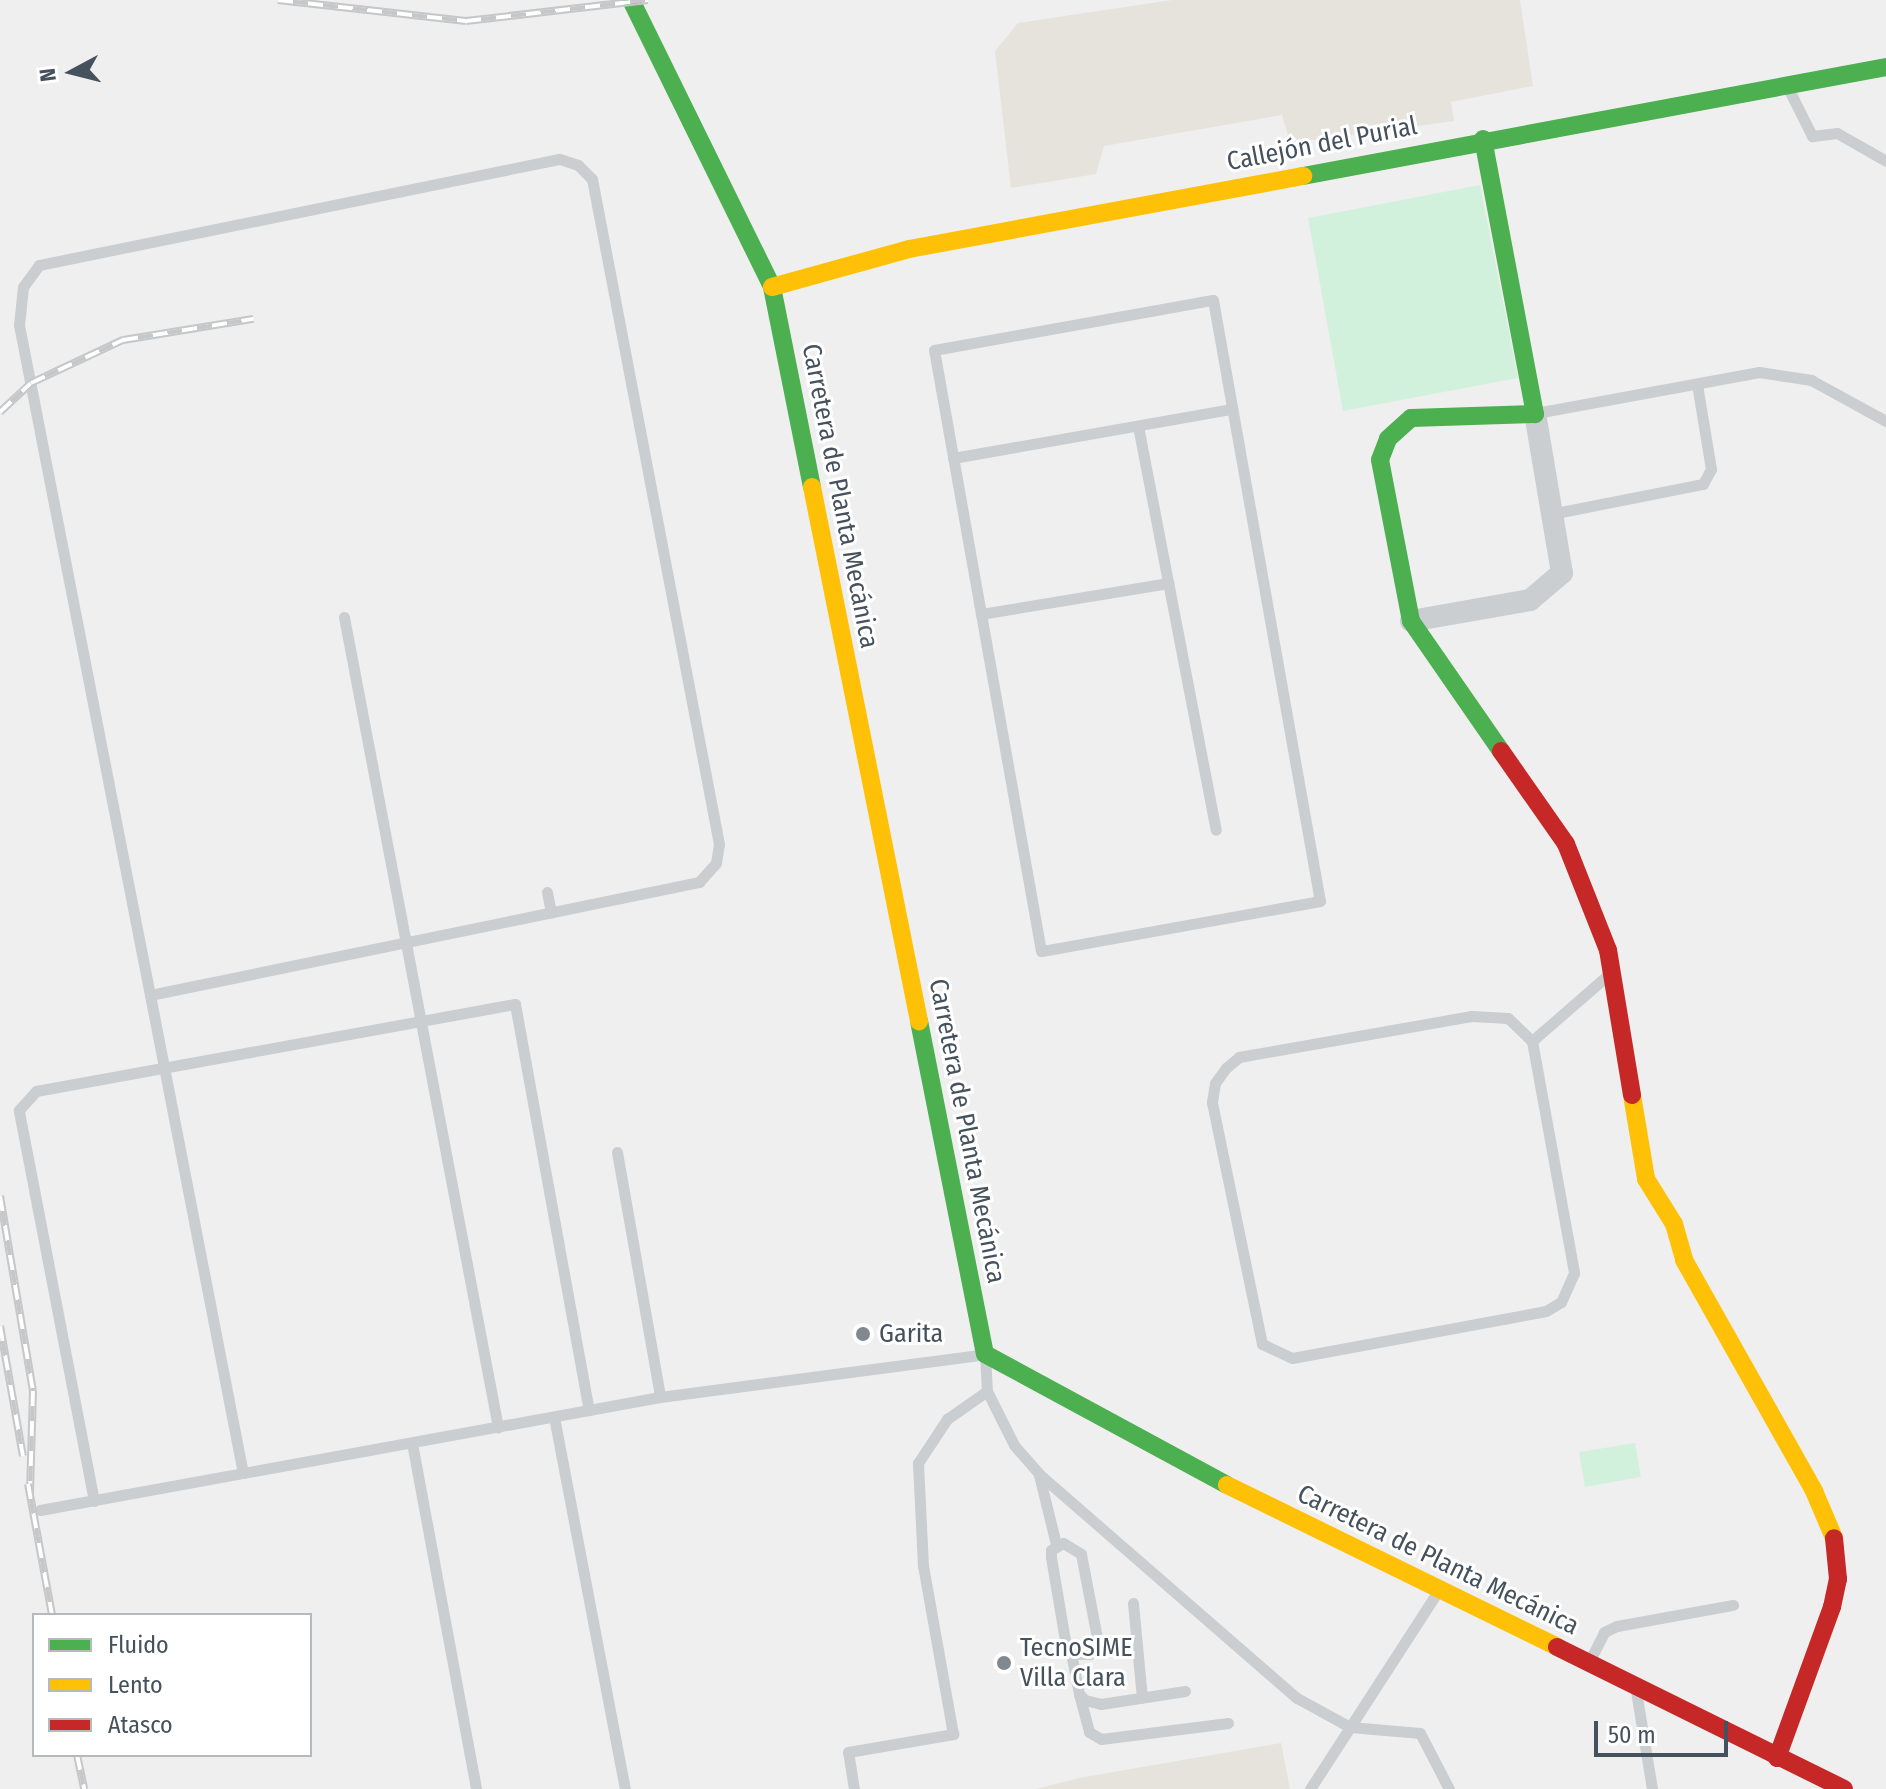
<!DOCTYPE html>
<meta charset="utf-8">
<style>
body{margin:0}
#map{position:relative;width:1886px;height:1789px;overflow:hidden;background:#f0efef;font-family:"Fira Sans Condensed",sans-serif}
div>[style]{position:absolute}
.commercial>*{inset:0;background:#e5e3dc}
.green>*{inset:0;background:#d2f1dd}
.lane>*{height:11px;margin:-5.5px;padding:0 5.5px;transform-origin:5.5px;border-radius:5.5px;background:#caced0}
.street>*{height:22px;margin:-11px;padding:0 11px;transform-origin:11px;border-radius:11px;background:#caced0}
.fast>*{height:18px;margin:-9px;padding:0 9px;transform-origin:9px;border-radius:9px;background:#4caf50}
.slow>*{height:18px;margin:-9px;padding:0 9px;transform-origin:9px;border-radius:9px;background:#ffc107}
.jam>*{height:18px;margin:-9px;padding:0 9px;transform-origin:9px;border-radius:9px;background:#c62828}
.rail>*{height:8px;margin-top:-4px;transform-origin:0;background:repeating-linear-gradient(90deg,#fff 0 15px,#c5c7c9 0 30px);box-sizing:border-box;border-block:2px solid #c5c7c9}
.dots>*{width:22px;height:22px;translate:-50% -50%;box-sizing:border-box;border:4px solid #fff;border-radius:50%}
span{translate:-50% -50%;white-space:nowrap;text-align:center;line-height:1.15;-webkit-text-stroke:6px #fff;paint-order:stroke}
.street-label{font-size:26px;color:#45525d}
.poi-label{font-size:26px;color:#45525d}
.left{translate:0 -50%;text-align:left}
.legend{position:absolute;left:32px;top:1613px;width:280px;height:144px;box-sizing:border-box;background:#fff;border:2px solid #b5babe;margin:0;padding:10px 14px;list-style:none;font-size:24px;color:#45525d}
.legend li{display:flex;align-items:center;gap:16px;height:40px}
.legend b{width:40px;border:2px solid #b5babe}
.north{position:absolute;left:32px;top:32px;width:80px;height:80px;-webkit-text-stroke:6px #fff;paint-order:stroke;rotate:263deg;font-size:22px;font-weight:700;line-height:32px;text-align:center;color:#45525d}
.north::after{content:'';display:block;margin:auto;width:28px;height:36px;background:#45525d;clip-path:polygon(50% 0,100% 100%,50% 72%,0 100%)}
.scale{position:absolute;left:1594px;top:1721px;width:134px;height:36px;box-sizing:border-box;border:4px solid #45525d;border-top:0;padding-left:10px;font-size:24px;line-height:28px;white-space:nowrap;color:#45525d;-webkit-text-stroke:6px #fff;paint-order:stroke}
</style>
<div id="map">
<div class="commercial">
<i style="clip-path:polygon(1172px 0,1520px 0,1533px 86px,1451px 102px,1454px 121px,1290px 143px,1282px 115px,1104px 146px,1096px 174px,1011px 188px,995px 51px,1018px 23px)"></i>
<i style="clip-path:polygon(1281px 1743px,1290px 1789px,1036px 1789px,1079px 1778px)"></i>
</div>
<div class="green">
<i style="clip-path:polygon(1480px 185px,1518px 378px,1343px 411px,1308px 218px)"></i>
<i style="clip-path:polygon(1635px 1443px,1641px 1477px,1585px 1487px,1579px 1452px)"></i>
</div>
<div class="lane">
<i style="left:1788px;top:88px;width:54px;rotate:63.4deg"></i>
<i style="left:1812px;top:136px;width:25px;rotate:-7deg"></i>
<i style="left:1837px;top:133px;width:56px;rotate:29.7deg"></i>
<i style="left:1213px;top:300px;width:610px;rotate:79.91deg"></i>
<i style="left:1320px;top:901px;width:283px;rotate:169.8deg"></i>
<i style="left:1041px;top:951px;width:610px;rotate:-100.09deg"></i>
<i style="left:934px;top:350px;width:283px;rotate:-10.2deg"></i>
<i style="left:1536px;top:413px;width:227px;rotate:-10.4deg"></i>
<i style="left:1759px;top:372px;width:53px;rotate:8.7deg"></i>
<i style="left:1811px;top:380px;width:85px;rotate:28.7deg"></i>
<i style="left:1138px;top:426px;width:411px;rotate:79.1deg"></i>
<i style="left:953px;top:458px;width:283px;rotate:-10deg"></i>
<i style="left:1556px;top:513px;width:150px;rotate:-11.2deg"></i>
<i style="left:1703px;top:484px;width:17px;rotate:-62deg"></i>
<i style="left:1711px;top:469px;width:86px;rotate:-99.4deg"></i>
<i style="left:981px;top:614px;width:190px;rotate:-9.4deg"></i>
<i style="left:344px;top:617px;width:825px;rotate:79.24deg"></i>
<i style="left:547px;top:892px;width:21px;rotate:79deg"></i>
<i style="left:150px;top:995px;width:561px;rotate:-11.63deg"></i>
<i style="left:699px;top:882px;width:25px;rotate:-48deg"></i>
<i style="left:716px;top:863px;width:19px;rotate:-81deg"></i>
<i style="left:719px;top:844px;width:677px;rotate:-100.81deg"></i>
<i style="left:592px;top:179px;width:20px;rotate:-135deg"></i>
<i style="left:578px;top:165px;width:20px;rotate:-162deg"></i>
<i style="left:559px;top:159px;width:531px;rotate:168.48deg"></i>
<i style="left:39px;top:265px;width:27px;rotate:126deg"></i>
<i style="left:23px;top:287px;width:38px;rotate:96deg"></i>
<i style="left:19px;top:325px;width:683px;rotate:78.94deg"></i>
<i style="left:150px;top:995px;width:487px;rotate:79deg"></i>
<i style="left:1532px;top:1041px;width:236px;rotate:79.7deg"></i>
<i style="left:1574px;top:1273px;width:32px;rotate:114deg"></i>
<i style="left:1561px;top:1302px;width:17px;rotate:149deg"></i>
<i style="left:1546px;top:1311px;width:258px;rotate:169.5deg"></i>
<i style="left:1292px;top:1358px;width:33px;rotate:-155deg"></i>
<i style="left:1262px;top:1344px;width:247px;rotate:-101.7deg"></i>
<i style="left:1212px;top:1102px;width:19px;rotate:-81deg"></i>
<i style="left:1215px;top:1083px;width:19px;rotate:-54deg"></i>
<i style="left:1226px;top:1068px;width:17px;rotate:-40deg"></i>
<i style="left:1239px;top:1057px;width:236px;rotate:-10deg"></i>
<i style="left:1471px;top:1016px;width:37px;rotate:3deg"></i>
<i style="left:1508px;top:1018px;width:33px;rotate:44deg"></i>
<i style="left:1532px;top:1041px;width:101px;rotate:-41deg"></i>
<i style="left:617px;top:1152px;width:249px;rotate:80deg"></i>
<i style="left:554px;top:1417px;width:379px;rotate:79.2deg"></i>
<i style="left:412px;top:1443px;width:352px;rotate:79.5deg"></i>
<i style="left:1039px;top:1475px;width:71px;rotate:76.2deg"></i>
<i style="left:94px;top:1501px;width:398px;rotate:-100.9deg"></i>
<i style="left:19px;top:1110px;width:25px;rotate:-48deg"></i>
<i style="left:36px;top:1091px;width:487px;rotate:-10.3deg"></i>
<i style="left:515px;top:1004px;width:413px;rotate:79.7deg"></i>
<i style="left:40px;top:1510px;width:630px;rotate:-10.33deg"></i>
<i style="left:660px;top:1397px;width:328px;rotate:-7.5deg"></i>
<i style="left:985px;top:1354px;width:37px;rotate:87deg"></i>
<i style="left:987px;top:1391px;width:60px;rotate:63.4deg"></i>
<i style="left:1014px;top:1445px;width:38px;rotate:49deg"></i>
<i style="left:1039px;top:1474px;width:342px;rotate:41deg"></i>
<i style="left:1297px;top:1698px;width:60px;rotate:28.7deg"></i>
<i style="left:1350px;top:1727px;width:70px;rotate:4.9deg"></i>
<i style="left:1420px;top:1733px;width:63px;rotate:62.6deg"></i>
<i style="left:1063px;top:1543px;width:21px;rotate:31deg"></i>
<i style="left:1081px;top:1554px;width:91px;rotate:79.2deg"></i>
<i style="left:1098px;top:1643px;width:14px;rotate:126deg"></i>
<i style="left:1090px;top:1654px;width:16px;rotate:180deg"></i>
<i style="left:1074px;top:1654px;width:11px;rotate:-135deg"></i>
<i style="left:1066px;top:1646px;width:90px;rotate:-99.6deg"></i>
<i style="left:1051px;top:1557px;width:7px;rotate:-90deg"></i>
<i style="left:1051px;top:1550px;width:14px;rotate:-30deg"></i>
<i style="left:1133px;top:1603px;width:95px;rotate:84.6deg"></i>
<i style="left:1071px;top:1653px;width:42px;rotate:79deg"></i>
<i style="left:1079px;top:1694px;width:8px;rotate:45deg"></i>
<i style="left:1085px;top:1700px;width:16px;rotate:14deg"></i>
<i style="left:1101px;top:1704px;width:85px;rotate:-8.8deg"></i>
<i style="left:1590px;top:1660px;width:31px;rotate:-63deg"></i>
<i style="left:1604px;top:1632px;width:14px;rotate:-25deg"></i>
<i style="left:1617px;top:1626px;width:118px;rotate:-10.3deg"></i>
<i style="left:1636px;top:1691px;width:99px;rotate:80.7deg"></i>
<i style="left:1079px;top:1694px;width:39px;rotate:75deg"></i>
<i style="left:1089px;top:1732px;width:14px;rotate:30deg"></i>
<i style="left:1101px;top:1739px;width:128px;rotate:-7.2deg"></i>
<i style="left:854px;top:1789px;width:37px;rotate:-99deg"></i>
<i style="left:848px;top:1752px;width:107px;rotate:-9.7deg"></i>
<i style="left:953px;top:1734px;width:171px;rotate:-100.1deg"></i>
<i style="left:923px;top:1566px;width:103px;rotate:-92.8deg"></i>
<i style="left:918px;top:1463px;width:53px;rotate:-56.6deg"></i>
<i style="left:947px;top:1419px;width:49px;rotate:-35deg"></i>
<i style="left:1310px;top:1789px;width:236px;rotate:-57.1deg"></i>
</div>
<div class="street">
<i style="left:1411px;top:621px;width:121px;rotate:-10deg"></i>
<i style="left:1530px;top:600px;width:42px;rotate:-40.2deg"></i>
<i style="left:1562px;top:573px;width:161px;rotate:-99.6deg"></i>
</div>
<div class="fast">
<i style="left:631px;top:0;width:320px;rotate:63.8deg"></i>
<i style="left:772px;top:287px;width:204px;rotate:78.7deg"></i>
<i style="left:1483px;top:139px;width:280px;rotate:79.3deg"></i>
<i style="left:1535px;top:414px;width:124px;rotate:178.2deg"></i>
<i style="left:1411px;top:418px;width:31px;rotate:138deg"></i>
<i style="left:1388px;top:439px;width:22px;rotate:111deg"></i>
<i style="left:1380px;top:460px;width:164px;rotate:79.1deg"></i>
<i style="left:1411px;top:621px;width:158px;rotate:55.3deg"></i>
<i style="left:1303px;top:176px;width:593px;rotate:-10.59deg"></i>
<i style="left:919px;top:1021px;width:339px;rotate:78.8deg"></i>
<i style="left:985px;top:1354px;width:275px;rotate:28.4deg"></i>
</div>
<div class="slow">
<i style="left:772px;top:287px;width:142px;rotate:-15.5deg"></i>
<i style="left:909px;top:249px;width:401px;rotate:-10.5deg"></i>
<i style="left:812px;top:487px;width:545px;rotate:78.67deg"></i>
<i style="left:1632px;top:1095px;width:85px;rotate:80.5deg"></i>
<i style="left:1646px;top:1179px;width:53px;rotate:58.1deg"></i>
<i style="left:1674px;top:1224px;width:37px;rotate:74deg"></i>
<i style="left:1684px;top:1260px;width:265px;rotate:60.6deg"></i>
<i style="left:1814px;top:1491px;width:51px;rotate:66.9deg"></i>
<i style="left:1227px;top:1485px;width:368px;rotate:26.1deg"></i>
</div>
<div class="jam">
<i style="left:1501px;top:751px;width:113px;rotate:55deg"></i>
<i style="left:1566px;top:844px;width:114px;rotate:68.4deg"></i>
<i style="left:1608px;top:950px;width:147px;rotate:80.6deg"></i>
<i style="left:1557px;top:1647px;width:320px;rotate:26.3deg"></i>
<i style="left:1777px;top:1758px;width:161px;rotate:-70deg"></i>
<i style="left:1832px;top:1607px;width:29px;rotate:-78deg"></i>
<i style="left:1838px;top:1579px;width:41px;rotate:-95.6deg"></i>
</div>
<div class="rail">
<i style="left:278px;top:0;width:189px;rotate:6.4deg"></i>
<i style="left:466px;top:21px;width:183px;rotate:-6.6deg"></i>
<i style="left:0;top:412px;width:42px;rotate:-43.1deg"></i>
<i style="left:31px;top:383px;width:102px;rotate:-25.1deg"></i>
<i style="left:123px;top:340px;width:132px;rotate:-9.2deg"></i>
<i style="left:0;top:1196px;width:198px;rotate:80.4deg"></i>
<i style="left:33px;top:1391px;width:102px;rotate:91.7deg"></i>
<i style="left:0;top:1326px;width:132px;rotate:80deg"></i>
<i style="left:28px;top:1484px;width:133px;rotate:79.6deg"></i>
<i style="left:77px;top:1755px;width:35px;rotate:78deg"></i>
</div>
<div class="dots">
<i style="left:863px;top:1334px;background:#818990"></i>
<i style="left:1004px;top:1663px;background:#818990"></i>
</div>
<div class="street-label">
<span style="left:1322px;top:144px;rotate:-11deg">Callejón del Purial</span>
<span style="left:840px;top:496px;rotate:79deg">Carretera de Planta Mecánica</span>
<span style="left:967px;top:1131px;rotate:79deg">Carretera de Planta Mecánica</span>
<span style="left:1438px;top:1560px;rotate:26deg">Carretera de Planta Mecánica</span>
</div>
<div class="poi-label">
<span class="left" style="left:879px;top:1334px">Garita</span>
<span class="left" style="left:1020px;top:1663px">TecnoSIME<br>Villa Clara</span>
</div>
<ul class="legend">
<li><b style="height:10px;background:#4caf50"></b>Fluido</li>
<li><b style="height:10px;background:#ffc107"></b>Lento</li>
<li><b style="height:10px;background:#c62828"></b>Atasco</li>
</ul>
<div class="north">N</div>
<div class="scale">50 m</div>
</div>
